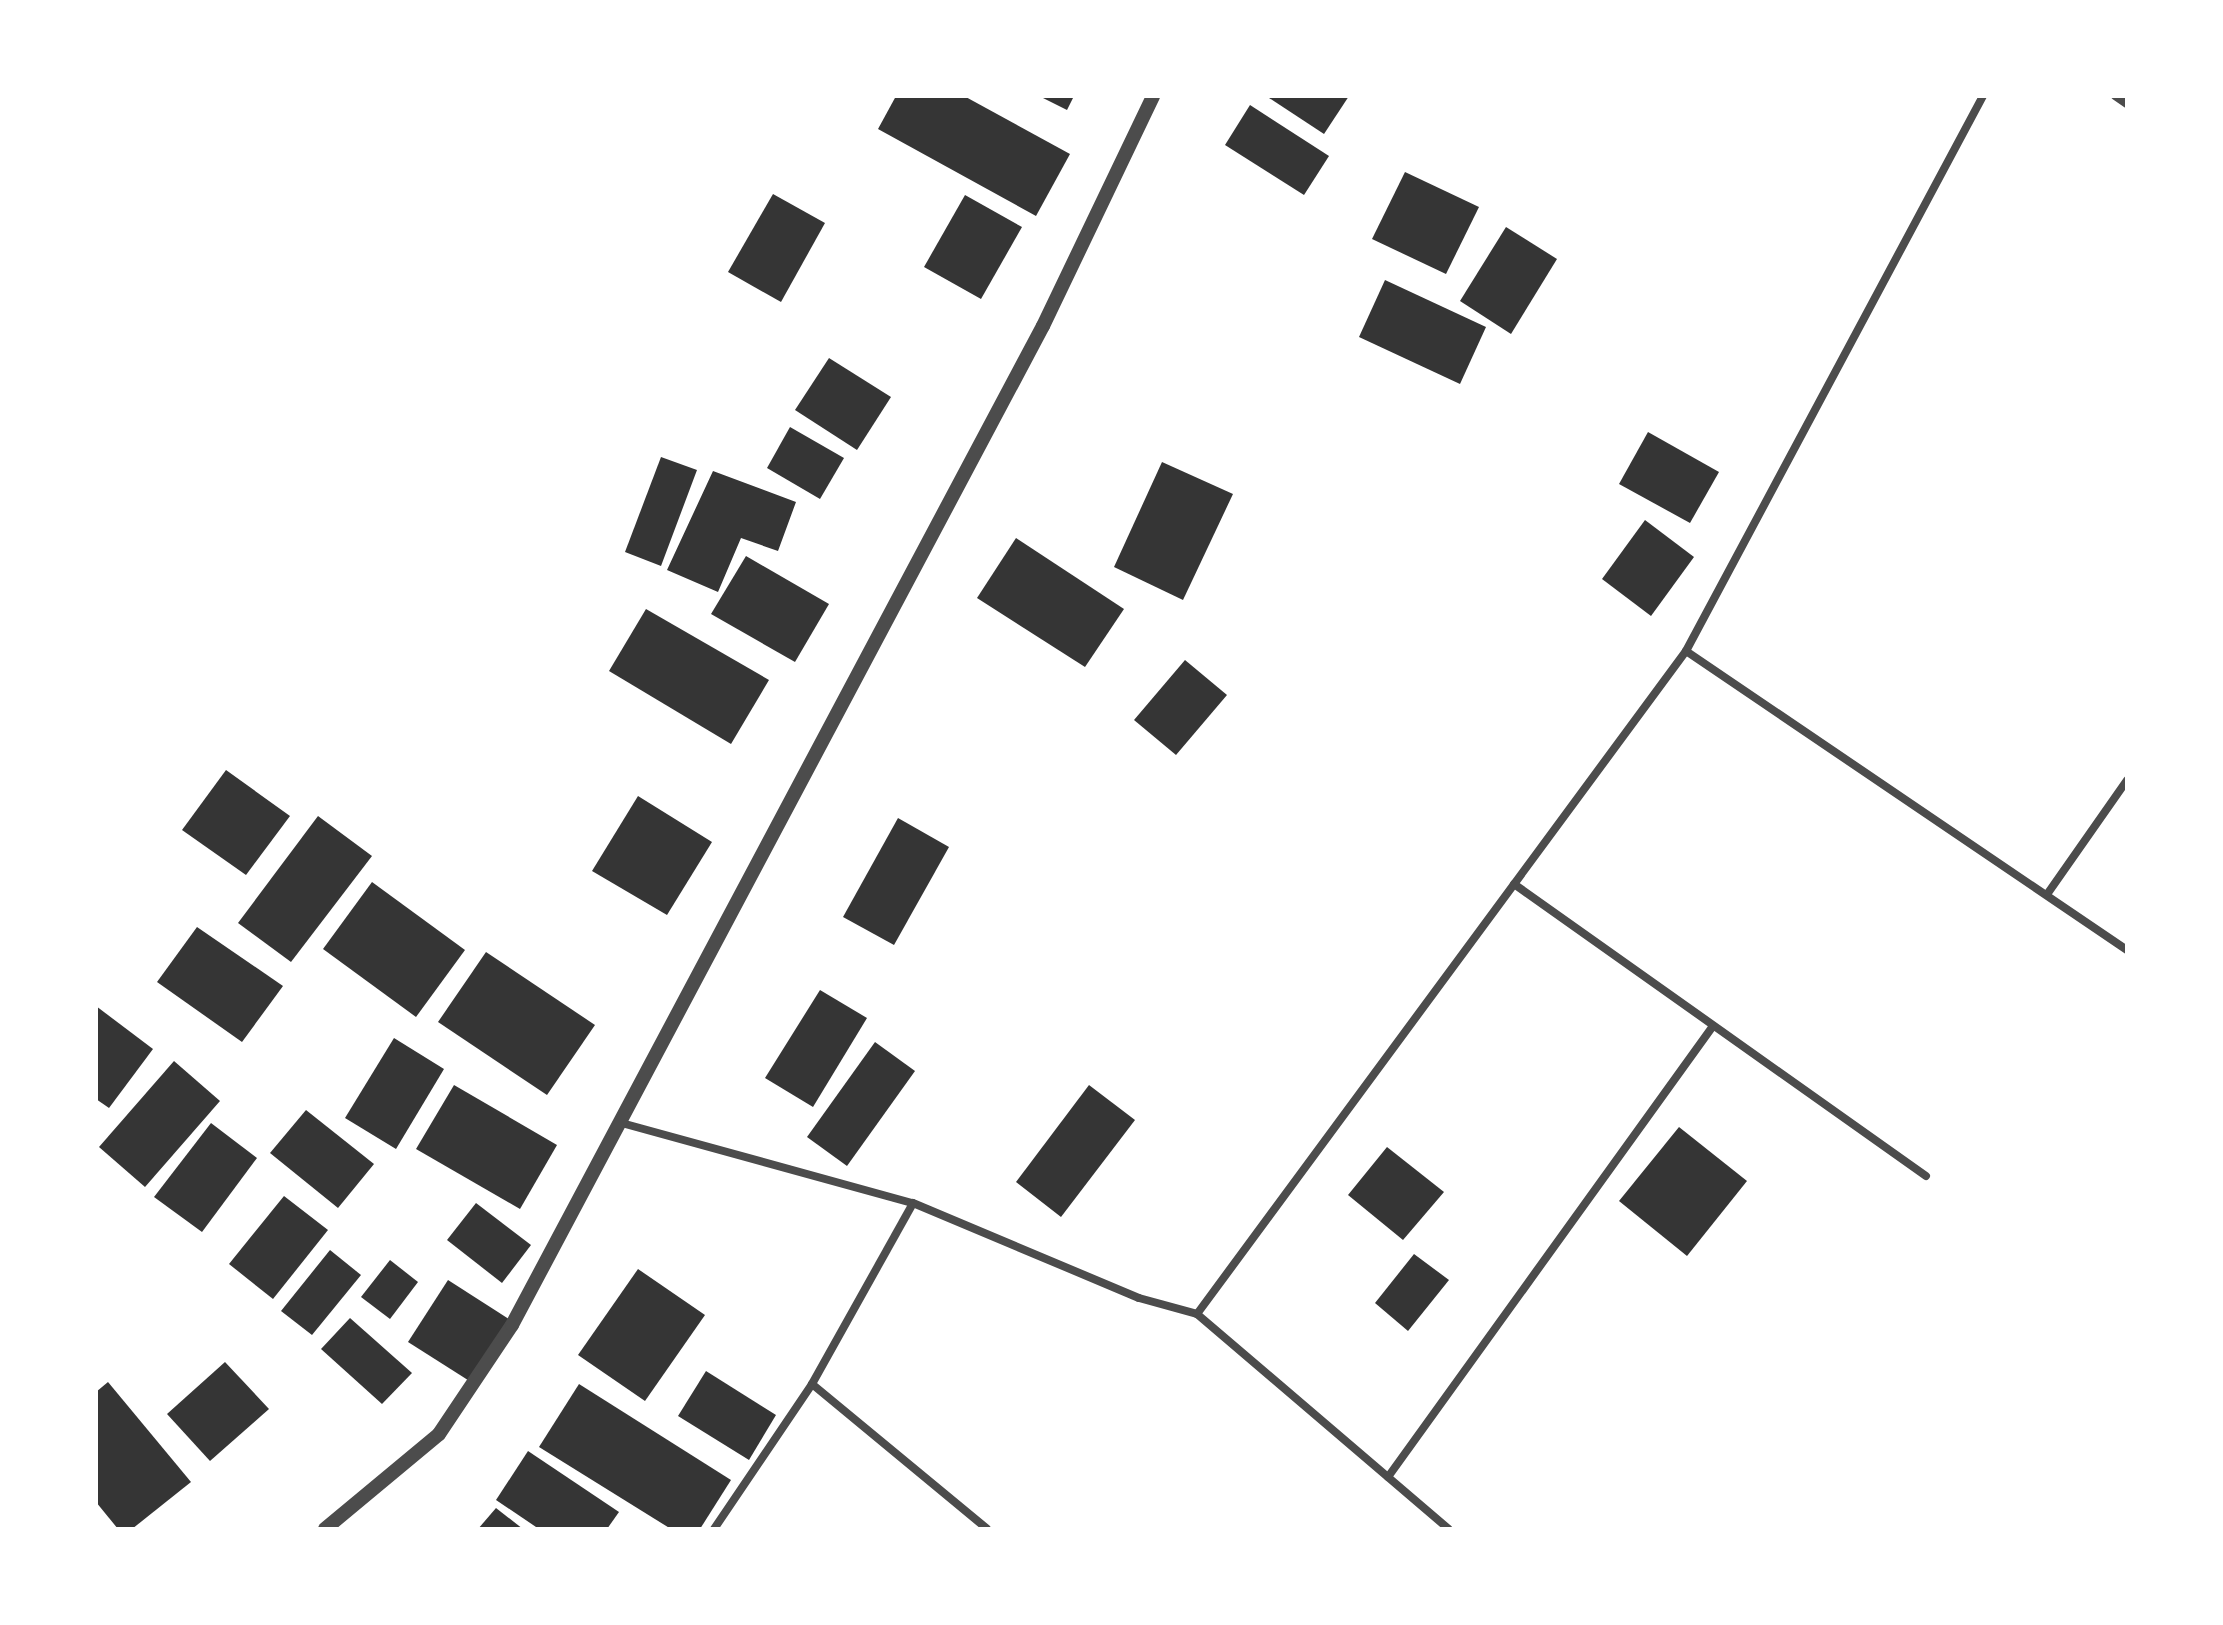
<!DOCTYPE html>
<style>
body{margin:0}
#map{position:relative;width:2223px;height:1625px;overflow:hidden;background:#fff;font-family:Arial,sans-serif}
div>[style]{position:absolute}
.building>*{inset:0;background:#353535}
.minor>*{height:8px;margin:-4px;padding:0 4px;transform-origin:4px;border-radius:4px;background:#4c4c4c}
.tertiary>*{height:14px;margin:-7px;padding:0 7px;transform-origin:7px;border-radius:7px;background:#4c4c4c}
span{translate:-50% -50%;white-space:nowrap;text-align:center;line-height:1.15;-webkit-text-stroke:7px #fff;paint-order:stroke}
.frame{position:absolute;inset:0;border:98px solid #fff;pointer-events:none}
</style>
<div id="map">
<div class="building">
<i style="clip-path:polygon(896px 96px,964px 96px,1070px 154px,1036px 216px,878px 129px)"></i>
<i style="clip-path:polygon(1039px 96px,1074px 96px,1067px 110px)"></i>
<i style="clip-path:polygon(1266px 96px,1349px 96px,1324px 134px)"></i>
<i style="clip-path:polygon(1250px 105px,1329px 156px,1304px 195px,1225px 145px)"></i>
<i style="clip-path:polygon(1405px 172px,1479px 207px,1446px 274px,1372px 239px)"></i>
<i style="clip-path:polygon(773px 194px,825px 223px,781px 302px,728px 272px)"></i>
<i style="clip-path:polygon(965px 195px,1022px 227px,981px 299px,924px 267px)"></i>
<i style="clip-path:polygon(1506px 227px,1557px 259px,1511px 334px,1460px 301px)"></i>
<i style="clip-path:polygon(1385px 280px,1486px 327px,1460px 384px,1359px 337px)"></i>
<i style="clip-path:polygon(829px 358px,891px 397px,857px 450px,795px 410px)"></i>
<i style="clip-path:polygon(790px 427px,844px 458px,820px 499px,767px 468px)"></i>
<i style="clip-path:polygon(1648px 432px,1719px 472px,1690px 523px,1619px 484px)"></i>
<i style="clip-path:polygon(661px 457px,697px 470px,661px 566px,625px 552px)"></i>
<i style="clip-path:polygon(1162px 462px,1233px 494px,1183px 600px,1114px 567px)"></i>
<i style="clip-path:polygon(713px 471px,796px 502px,778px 551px,741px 538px,718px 592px,667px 570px)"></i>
<i style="clip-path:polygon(1645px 520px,1694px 557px,1651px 616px,1602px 579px)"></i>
<i style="clip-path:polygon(1016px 538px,1124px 609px,1085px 667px,977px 598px)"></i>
<i style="clip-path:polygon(746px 556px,829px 604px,795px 662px,711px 614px)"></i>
<i style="clip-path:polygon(646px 609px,769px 680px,731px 744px,609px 671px)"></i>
<i style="clip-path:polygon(1185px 660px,1227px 695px,1176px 755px,1134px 720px)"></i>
<i style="clip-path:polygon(226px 770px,290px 816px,246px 875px,182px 830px)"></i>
<i style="clip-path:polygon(638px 796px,712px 842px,667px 915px,592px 871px)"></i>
<i style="clip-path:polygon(318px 816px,372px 856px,291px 962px,238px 923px)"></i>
<i style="clip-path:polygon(898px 818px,949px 847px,894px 945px,843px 917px)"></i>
<i style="clip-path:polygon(372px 882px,465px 950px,416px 1017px,323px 949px)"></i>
<i style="clip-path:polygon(197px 927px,283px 986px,242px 1042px,157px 982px)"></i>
<i style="clip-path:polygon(486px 952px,595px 1025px,547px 1095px,438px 1022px)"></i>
<i style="clip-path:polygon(820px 990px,867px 1018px,813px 1107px,765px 1078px)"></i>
<i style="clip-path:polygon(96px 1006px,153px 1049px,109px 1108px,96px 1099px)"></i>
<i style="clip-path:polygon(394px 1038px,444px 1069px,396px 1149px,345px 1118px)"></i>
<i style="clip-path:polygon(875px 1042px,915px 1071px,847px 1166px,807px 1137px)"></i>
<i style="clip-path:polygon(174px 1061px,220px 1101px,145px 1187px,99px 1147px)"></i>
<i style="clip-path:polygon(454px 1085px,557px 1145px,520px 1209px,416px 1149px)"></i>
<i style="clip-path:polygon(1089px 1085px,1135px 1120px,1061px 1217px,1016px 1182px)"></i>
<i style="clip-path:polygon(306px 1110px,374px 1164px,338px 1208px,270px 1153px)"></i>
<i style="clip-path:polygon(211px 1123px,257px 1158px,202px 1232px,154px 1197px)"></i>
<i style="clip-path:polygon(1679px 1127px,1747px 1181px,1687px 1256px,1619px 1201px)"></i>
<i style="clip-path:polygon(1387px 1147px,1444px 1192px,1403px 1240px,1348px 1195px)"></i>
<i style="clip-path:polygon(284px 1196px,328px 1230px,273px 1299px,229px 1264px)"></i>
<i style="clip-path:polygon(476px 1203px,531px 1245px,502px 1283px,447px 1240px)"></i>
<i style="clip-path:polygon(330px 1250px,361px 1275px,312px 1335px,281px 1311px)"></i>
<i style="clip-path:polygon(1414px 1254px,1449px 1280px,1408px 1331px,1375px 1303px)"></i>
<i style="clip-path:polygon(390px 1260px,418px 1282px,390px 1319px,361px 1297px)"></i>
<i style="clip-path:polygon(638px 1269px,705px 1315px,645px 1401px,578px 1355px)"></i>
<i style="clip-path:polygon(448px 1280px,512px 1321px,471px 1382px,408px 1342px)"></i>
<i style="clip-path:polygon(350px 1318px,412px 1373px,382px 1404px,321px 1349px)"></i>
<i style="clip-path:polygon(225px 1362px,269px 1409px,210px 1461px,167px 1414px)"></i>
<i style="clip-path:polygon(706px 1371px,776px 1415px,749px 1460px,678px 1416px)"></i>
<i style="clip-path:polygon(108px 1382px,191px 1482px,132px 1529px,118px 1529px,96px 1502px,96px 1392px)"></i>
<i style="clip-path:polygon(579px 1384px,731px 1480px,700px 1529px,671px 1529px,539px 1447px)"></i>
<i style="clip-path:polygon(528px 1451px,619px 1512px,607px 1529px,539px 1529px,496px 1500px)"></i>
<i style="clip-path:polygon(496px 1508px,523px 1529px,478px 1529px)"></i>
</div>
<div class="minor">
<i style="left:2115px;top:96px;width:14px;rotate:34deg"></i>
<i style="left:1686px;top:651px;width:533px;rotate:34.14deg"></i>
<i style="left:1514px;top:884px;width:505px;rotate:35.33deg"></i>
<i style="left:2048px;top:893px;width:138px;rotate:-55deg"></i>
<i style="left:618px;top:1122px;width:306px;rotate:15.4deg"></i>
<i style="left:913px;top:1203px;width:245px;rotate:22.8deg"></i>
<i style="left:1139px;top:1298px;width:60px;rotate:15.4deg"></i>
<i style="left:1197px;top:1314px;width:331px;rotate:40.5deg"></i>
<i style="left:1197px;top:1314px;width:824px;rotate:-53.59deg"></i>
<i style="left:1686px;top:651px;width:629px;rotate:-61.85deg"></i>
<i style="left:812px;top:1384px;width:227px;rotate:39.6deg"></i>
<i style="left:1388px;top:1477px;width:556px;rotate:-54.22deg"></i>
<i style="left:714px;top:1529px;width:175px;rotate:-55.9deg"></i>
<i style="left:812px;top:1384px;width:207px;rotate:-60.8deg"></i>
</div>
<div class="tertiary">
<i style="left:325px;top:1529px;width:148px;rotate:-39.8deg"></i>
<i style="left:439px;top:1434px;width:131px;rotate:-56.2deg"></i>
<i style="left:512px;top:1325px;width:1131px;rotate:-62.01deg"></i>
<i style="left:1043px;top:326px;width:255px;rotate:-64.4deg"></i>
</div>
<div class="frame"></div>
</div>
